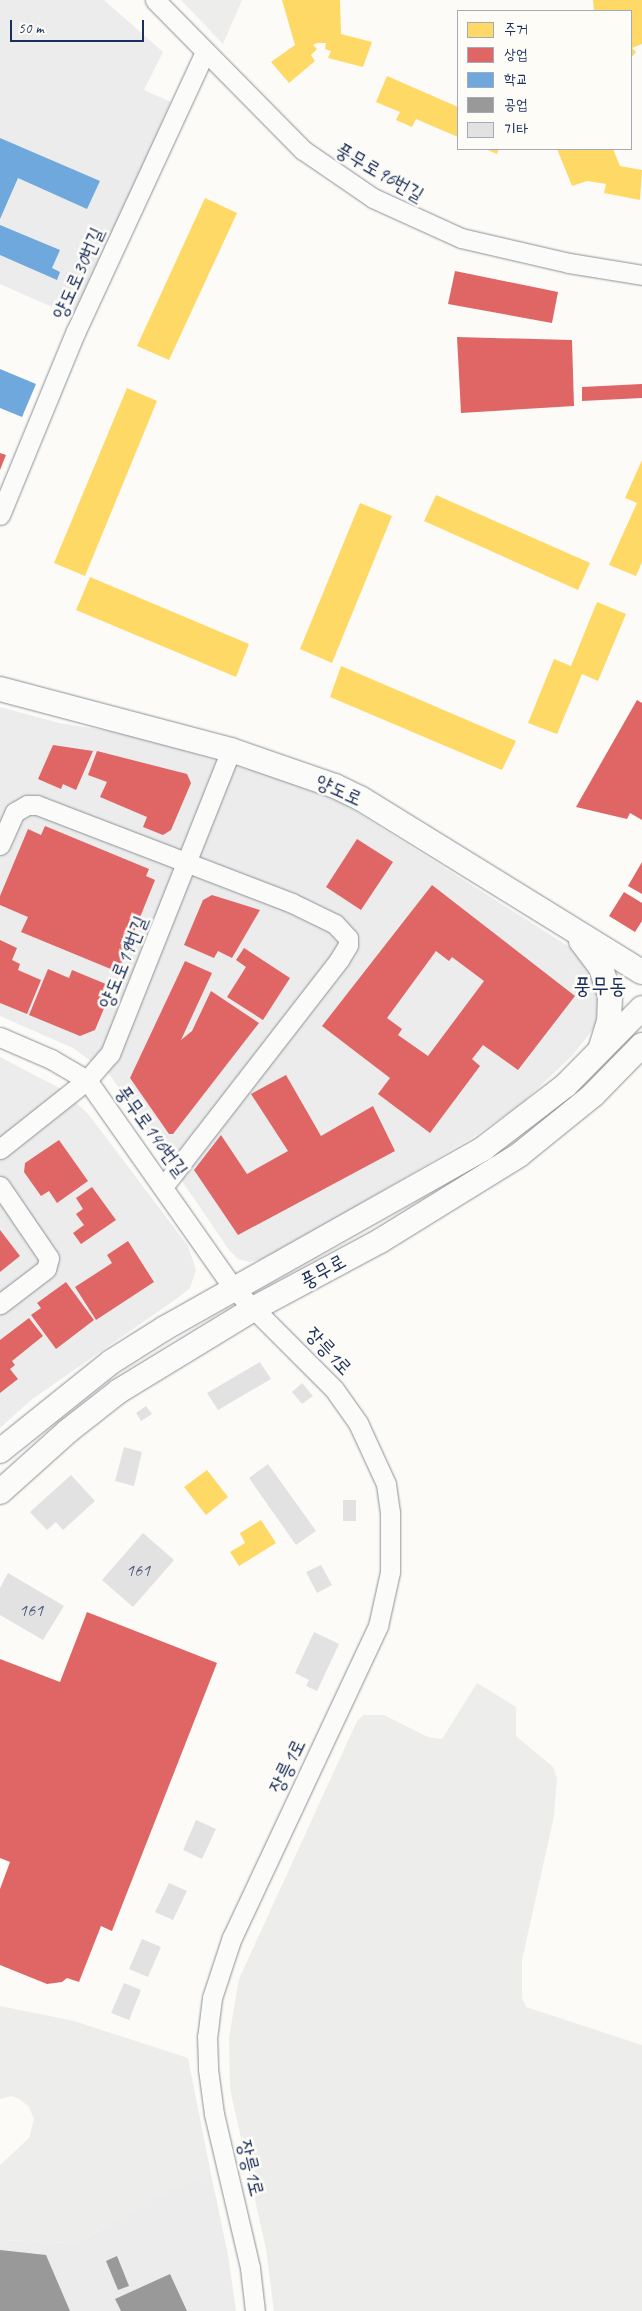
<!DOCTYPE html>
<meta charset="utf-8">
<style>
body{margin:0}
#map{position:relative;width:642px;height:2311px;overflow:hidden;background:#fcfbf8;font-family:Caveat,"Poor Story",sans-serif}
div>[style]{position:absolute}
.built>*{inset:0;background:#ebeceb}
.green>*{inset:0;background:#ededec}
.homes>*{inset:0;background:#ffd966}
.shops>*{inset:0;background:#e06666}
.schools>*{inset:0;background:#6fa8dc}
.industry>*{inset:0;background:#999}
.building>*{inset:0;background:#e2e2e2}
.roads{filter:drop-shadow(0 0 1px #8c9097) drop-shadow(0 0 1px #8c9097)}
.minor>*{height:19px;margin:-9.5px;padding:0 9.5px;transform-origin:9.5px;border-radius:9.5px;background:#fbfbf9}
.tertiary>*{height:24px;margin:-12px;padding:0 12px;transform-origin:12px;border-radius:12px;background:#fbfbf9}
span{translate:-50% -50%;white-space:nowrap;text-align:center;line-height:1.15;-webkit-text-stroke:5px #fdfcf7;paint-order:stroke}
.number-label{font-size:18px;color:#4d5c7f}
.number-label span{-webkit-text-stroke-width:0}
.street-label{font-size:20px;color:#1b2f5e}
.quarter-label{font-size:22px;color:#1b2f5e}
.legend{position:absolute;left:457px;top:10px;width:175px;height:140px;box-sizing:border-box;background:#fdfcf7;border:1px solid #a3aaba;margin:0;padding:6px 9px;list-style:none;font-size:15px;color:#1b2f5e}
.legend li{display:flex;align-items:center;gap:10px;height:25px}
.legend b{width:25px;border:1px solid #a3aaba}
.scale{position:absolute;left:10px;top:20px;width:134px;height:22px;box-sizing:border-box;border:2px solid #1b2f5e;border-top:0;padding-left:6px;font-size:15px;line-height:18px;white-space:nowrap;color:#1b2f5e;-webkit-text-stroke:4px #fdfcf7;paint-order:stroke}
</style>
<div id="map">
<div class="built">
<i style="clip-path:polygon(0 0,104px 0,163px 52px,144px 90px,171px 102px,75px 317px,0 284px)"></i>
<i style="clip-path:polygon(0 707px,59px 723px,128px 734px,281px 779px,342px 803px,579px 953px,601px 980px,597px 1024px,572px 1056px,522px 1103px,478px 1134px,297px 1242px,260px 1260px,249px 1262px,238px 1259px,229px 1250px,110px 1075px,73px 1048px,0 1016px)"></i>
<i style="clip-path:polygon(0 1057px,63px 1090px,89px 1115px,188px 1246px,196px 1270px,190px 1288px,179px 1297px,31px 1400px,0 1428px)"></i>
<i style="clip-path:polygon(211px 2174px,228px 2255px,236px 2311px,0 2311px,0 2240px,72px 2243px,84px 2239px,148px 2200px,190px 2180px)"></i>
</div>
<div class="green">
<i style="clip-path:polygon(181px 0,242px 0,223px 44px)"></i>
<i style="clip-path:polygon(477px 1683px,516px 1707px,516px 1736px,553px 1767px,557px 1778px,554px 1816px,522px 1960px,522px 1998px,526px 2007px,642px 2045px,642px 2311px,274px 2311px,266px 2249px,230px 2089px,229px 2037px,239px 1979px,357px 1721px,363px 1715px,384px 1715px,428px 1737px,442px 1739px)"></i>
<i style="clip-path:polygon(0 2006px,74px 2021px,188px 2058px,211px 2174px,190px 2180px,148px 2200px,84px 2239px,72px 2243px,0 2240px,0 2165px,29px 2138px,34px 2119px,29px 2107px,21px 2100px,12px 2096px,0 2099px)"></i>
</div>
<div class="homes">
<i style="clip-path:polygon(282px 0,340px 0,341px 34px,372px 42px,363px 67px,328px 58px,331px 51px,325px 49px,326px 43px,317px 43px,313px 45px,317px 49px,311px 55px,315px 61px,289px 83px,271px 62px,295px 45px)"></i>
<i style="clip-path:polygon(593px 0,642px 0,642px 44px,632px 48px,636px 52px,631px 58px,631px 11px,594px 11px)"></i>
<i style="clip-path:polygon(387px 76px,458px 107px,458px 137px,416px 119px,412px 127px,396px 120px,400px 112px,376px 102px)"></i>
<i style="clip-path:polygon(485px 149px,499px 149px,497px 154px)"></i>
<i style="clip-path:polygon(557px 149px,613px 149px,620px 166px,642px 170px,640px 200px,604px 193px,606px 184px,587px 181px,572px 186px)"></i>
<i style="clip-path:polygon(205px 198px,237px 213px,169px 360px,137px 346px)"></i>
<i style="clip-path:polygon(127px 388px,157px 401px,85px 576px,54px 563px)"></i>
<i style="clip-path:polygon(642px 460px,642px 562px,636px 576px,609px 565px,637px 503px,625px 498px)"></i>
<i style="clip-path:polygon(436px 495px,590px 563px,578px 590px,424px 521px)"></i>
<i style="clip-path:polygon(360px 503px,392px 516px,332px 663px,300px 649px)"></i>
<i style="clip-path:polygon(90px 577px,249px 644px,236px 677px,76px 610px)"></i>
<i style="clip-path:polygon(597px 602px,626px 614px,598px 681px,582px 674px,557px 734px,528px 723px,554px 659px,571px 666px)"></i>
<i style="clip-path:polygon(341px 666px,516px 741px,502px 770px,330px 697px)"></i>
<i style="clip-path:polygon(207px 1470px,228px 1497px,206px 1515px,184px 1487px)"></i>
<i style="clip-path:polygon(261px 1520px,276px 1543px,239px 1566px,230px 1552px,245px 1543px,240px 1533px)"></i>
</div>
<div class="shops">
<i style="clip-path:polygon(455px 271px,558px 292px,552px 323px,448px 304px)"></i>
<i style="clip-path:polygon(457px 337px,572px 340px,574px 406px,461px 413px)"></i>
<i style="clip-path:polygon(642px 384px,642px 398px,582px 401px,582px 387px)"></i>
<i style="clip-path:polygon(0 453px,6px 455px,0 470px)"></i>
<i style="clip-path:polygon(637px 700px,642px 703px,642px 820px,630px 813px,627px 819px,576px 807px)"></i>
<i style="clip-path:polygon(53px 745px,93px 751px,76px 790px,63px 784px,61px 789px,38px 779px)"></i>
<i style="clip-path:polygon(97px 751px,187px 774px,191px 783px,171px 830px,163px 835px,143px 827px,147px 817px,100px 797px,107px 782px,88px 775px)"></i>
<i style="clip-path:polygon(45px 826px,149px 869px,146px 876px,155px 880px,118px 972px,21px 932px,28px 917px,0 905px,0 896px,28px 829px,41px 835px)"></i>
<i style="clip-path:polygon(357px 839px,393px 862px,361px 910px,326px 887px)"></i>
<i style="clip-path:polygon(642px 862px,642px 894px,628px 886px)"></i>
<i style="clip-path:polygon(evenodd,432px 885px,575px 996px,518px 1070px,483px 1045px,472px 1059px,480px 1066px,430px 1133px,378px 1094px,390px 1078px,322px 1026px,432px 885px,436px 951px,449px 961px,452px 957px,484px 981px,428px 1056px,398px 1035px,402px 1029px,387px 1018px,436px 951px)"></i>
<i style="clip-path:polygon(624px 892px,642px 903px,642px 921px,635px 932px,609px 916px)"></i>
<i style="clip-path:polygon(212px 895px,260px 910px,232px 958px,218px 951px,214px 958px,184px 945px,203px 900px)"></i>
<i style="clip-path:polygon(0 940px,17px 948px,12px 960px,20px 964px,18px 970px,41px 980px,27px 1014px,0 1003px)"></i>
<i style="clip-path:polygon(244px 948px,290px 978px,263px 1020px,227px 997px,246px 967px,236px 960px)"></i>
<i style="clip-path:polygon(185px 961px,212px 973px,181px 1040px,192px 1031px,211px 991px,259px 1023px,173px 1134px,169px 1134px,130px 1078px)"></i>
<i style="clip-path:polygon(48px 969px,69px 978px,72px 970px,113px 987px,95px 1030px,80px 1036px,29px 1015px)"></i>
<i style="clip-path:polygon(286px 1075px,321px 1136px,373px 1106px,395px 1151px,238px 1235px,194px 1170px,221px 1135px,247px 1174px,288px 1151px,251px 1094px)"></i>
<i style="clip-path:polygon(59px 1140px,88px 1181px,57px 1203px,49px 1191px,41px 1196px,24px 1172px,25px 1163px)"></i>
<i style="clip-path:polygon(92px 1187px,116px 1220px,81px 1244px,73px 1233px,84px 1225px,76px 1214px,83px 1209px,76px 1198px)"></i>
<i style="clip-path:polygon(0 1230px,20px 1256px,0 1272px)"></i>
<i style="clip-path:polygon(128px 1241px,154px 1282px,96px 1320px,75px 1287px,112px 1263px,107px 1255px)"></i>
<i style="clip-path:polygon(66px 1282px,94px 1320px,56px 1349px,31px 1315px,41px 1308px,37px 1303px)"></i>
<i style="clip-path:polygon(29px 1318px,43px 1336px,12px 1361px,15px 1365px,10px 1369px,18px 1379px,0 1393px,0 1340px)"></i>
<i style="clip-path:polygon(87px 1612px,217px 1663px,112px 1931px,101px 1926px,79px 1982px,67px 1978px,62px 1982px,47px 1984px,0 1965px,0 1889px,10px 1862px,0 1858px,0 1659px,60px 1682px)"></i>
</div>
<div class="schools">
<i style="clip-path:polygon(0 138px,100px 181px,87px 209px,18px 178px,0 219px)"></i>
<i style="clip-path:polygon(0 225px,60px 250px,52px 268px,60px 272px,57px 280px,0 255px)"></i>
<i style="clip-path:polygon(0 369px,36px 384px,22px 417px,0 408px)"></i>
</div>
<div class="industry">
<i style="clip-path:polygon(0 2250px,46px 2255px,70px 2311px,0 2311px)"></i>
<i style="clip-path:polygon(117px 2256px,129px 2286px,118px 2290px,106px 2261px)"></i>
<i style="clip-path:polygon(170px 2274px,187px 2311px,121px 2311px,115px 2299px)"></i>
</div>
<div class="building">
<i style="clip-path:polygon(260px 1362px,271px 1379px,218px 1410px,207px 1393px)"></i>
<i style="clip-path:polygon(302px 1383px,313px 1396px,302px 1404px,292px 1392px)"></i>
<i style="clip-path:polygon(146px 1406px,152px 1414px,141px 1421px,136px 1413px)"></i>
<i style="clip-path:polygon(124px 1447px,142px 1452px,134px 1486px,115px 1481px)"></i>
<i style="clip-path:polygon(268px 1464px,316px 1531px,296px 1545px,249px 1478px)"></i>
<i style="clip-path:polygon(71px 1475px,95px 1501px,63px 1530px,56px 1522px,47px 1530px,30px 1512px)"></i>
<i style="clip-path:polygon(343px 1500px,356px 1500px,356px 1521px,343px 1521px)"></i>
<i style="clip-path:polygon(143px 1533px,174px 1560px,133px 1607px,102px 1580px)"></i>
<i style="clip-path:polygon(321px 1565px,332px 1585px,317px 1593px,306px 1572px)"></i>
<i style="clip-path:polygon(8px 1573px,64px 1606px,43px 1640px,0 1615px,0 1588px)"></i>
<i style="clip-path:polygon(314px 1632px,339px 1644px,317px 1691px,306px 1686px,309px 1680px,295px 1673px)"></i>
<i style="clip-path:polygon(196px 1820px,216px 1829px,202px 1859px,183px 1850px)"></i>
<i style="clip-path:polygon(169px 1883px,187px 1891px,173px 1920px,155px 1912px)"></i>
<i style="clip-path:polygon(142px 1939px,161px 1947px,148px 1977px,129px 1969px)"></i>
<i style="clip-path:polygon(124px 1983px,141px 1990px,129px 2020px,111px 2013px)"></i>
</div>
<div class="roads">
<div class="minor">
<i style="left:155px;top:0;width:211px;rotate:45.4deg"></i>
<i style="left:303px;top:150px;width:85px;rotate:34.4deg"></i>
<i style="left:373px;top:198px;width:97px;rotate:24.4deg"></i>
<i style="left:461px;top:238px;width:111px;rotate:13deg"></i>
<i style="left:569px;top:263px;width:74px;rotate:9.3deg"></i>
<i style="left:0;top:515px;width:199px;rotate:-67.6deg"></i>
<i style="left:76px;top:331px;width:307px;rotate:-65.2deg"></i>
<i style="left:0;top:845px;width:36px;rotate:-66deg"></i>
<i style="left:15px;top:812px;width:14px;rotate:-30deg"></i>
<i style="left:27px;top:805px;width:10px"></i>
<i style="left:37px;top:805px;width:273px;rotate:21deg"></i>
<i style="left:292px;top:903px;width:48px;rotate:26deg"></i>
<i style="left:335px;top:924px;width:19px;rotate:47deg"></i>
<i style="left:348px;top:938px;width:7px;rotate:90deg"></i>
<i style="left:348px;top:945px;width:17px;rotate:121deg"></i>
<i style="left:339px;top:960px;width:286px;rotate:127.8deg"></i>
<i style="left:0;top:1037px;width:56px;rotate:23.3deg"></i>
<i style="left:51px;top:1059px;width:42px;rotate:30.3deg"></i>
<i style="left:87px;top:1080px;width:256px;rotate:54.9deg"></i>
<i style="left:234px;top:1289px;width:141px;rotate:45deg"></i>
<i style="left:334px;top:1389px;width:42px;rotate:54.8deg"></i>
<i style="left:358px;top:1423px;width:67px;rotate:65.3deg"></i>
<i style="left:386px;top:1484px;width:28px;rotate:82deg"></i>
<i style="left:390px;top:1512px;width:60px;rotate:90deg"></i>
<i style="left:390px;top:1572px;width:55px;rotate:102.5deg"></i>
<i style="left:378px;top:1626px;width:344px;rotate:115.1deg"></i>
<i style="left:232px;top:1937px;width:64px;rotate:108.2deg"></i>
<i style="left:212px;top:1998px;width:38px;rotate:97deg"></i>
<i style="left:207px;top:2036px;width:33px;rotate:88deg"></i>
<i style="left:208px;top:2069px;width:45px;rotate:82.4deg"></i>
<i style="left:214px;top:2114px;width:158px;rotate:76.8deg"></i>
<i style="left:250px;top:2268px;width:43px;rotate:83.4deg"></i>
<i style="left:0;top:1149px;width:111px;rotate:-38.4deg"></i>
<i style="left:87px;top:1080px;width:35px;rotate:-49deg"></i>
<i style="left:110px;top:1054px;width:327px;rotate:-68.3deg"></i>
<i style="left:0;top:1186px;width:87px;rotate:55.8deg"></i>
<i style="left:49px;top:1258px;width:11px;rotate:105deg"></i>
<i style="left:46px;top:1269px;width:58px;rotate:142.7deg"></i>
</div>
<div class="tertiary">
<i style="left:0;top:689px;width:239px;rotate:14.8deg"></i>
<i style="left:231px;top:750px;width:110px;rotate:19.1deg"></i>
<i style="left:335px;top:786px;width:28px;rotate:26deg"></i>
<i style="left:360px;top:798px;width:331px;rotate:31.7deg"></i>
<i style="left:581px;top:941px;width:34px;rotate:53deg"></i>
<i style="left:601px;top:968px;width:29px;rotate:72deg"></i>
<i style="left:610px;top:996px;width:25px;rotate:92deg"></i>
<i style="left:609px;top:1021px;width:28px;rotate:107deg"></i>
<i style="left:0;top:1451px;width:142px;rotate:-38.7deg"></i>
<i style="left:111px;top:1362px;width:64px;rotate:-32.2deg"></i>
<i style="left:165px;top:1328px;width:366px;rotate:-29.4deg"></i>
<i style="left:484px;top:1148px;width:103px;rotate:-37.5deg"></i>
<i style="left:566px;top:1085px;width:108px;rotate:-45.4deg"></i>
<i style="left:0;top:1492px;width:91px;rotate:-41.9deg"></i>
<i style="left:68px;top:1431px;width:65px;rotate:-38.1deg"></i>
<i style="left:119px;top:1391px;width:159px;rotate:-31.4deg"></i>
<i style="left:255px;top:1308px;width:142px;rotate:-28.2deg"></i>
<i style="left:380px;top:1241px;width:163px;rotate:-31.7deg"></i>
<i style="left:519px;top:1155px;width:95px;rotate:-39deg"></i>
<i style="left:593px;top:1095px;width:70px;rotate:-45.6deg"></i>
</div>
</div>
<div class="number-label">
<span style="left:138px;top:1570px">161</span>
<span style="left:31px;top:1610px">161</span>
</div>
<div class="street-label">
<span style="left:380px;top:172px;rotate:30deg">풍무로96번길</span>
<span style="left:78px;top:273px;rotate:-66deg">양도로30번길</span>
<span style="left:339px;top:790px;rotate:24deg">양도로</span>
<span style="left:123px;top:962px;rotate:-68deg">양도로19번길</span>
<span style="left:152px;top:1131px;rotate:54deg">풍무로146번길</span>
<span style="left:323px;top:1271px;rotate:-29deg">풍무로</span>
<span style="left:329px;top:1351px;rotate:47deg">장릉1로</span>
<span style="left:287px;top:1766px;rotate:-64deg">장릉1로</span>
<span style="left:251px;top:2168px;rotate:76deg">장릉1로</span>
</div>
<div class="quarter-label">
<span style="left:600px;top:987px">풍무동</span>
</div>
<ul class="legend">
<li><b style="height:14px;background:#ffd966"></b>주거</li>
<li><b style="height:14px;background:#e06666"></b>상업</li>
<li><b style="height:14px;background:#6fa8dc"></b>학교</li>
<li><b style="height:14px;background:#999"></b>공업</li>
<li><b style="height:14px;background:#e2e2e2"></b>기타</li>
</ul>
<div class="scale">50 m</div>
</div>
